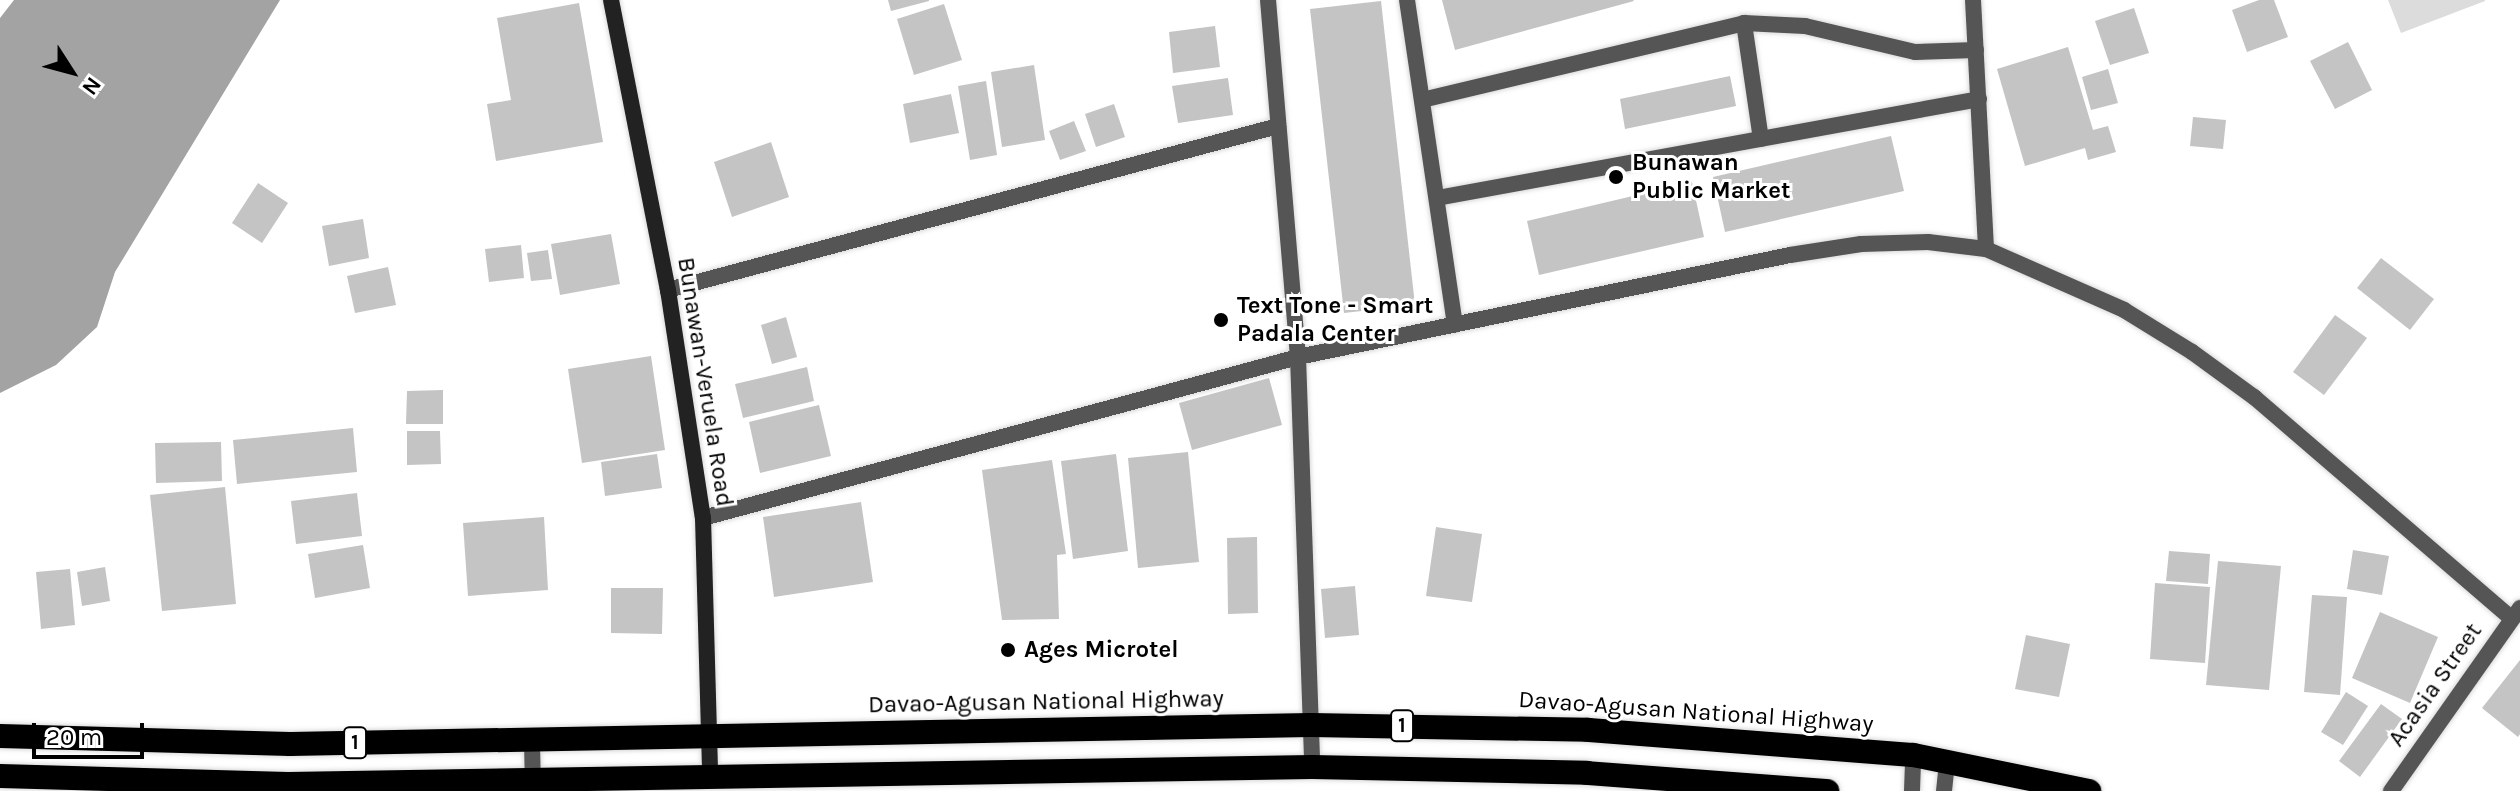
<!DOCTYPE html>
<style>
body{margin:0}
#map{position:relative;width:2520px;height:791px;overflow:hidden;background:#fff;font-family:Karla,sans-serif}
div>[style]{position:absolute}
.green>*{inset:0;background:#dcdcdc}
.water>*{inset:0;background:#a3a3a3}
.building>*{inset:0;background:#c4c4c4}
.roads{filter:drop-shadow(0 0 2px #dbdbdb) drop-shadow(0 0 2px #dbdbdb)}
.lane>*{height:16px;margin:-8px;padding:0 8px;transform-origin:8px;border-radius:8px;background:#555}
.street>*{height:16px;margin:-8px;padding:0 8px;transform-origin:8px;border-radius:8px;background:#555}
.secondary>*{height:16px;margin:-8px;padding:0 8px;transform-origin:8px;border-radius:8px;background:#222}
.highway>*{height:24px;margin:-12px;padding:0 12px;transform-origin:12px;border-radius:12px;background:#000}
.dots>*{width:22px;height:22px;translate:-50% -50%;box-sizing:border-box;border:4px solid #fff;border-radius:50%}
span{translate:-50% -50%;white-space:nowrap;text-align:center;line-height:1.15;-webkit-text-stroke:6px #fff;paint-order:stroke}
.shield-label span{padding:2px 6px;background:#fff;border:2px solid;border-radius:6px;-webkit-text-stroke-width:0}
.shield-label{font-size:22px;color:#000;font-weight:700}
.poi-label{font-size:24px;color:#000;font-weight:700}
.left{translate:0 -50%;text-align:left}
.street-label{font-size:24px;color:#000}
.north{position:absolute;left:32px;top:32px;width:80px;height:80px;-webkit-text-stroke:6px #fff;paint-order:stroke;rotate:126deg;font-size:22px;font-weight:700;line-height:32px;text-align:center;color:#000}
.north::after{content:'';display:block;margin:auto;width:28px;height:36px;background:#000;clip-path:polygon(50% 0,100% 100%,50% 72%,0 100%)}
.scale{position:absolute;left:32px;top:723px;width:112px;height:36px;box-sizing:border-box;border:4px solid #000;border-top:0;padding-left:10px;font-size:24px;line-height:28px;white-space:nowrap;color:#000;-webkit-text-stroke:6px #fff;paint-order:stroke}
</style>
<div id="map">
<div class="green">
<i style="clip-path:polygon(2388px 0,2485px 0,2485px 1px,2401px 33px)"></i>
</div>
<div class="water">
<i style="clip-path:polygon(14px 0,280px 0,115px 272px,97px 327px,56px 365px,0 393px,0 18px)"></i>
</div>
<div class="building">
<i style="clip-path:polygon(888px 0,929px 0,929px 1px,891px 11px)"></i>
<i style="clip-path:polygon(1442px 0,1633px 0,1634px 1px,1455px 50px)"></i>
<i style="clip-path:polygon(2259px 0,2274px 0,2288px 37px,2247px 52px,2232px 10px)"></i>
<i style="clip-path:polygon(1381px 1px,1415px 305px,1344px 313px,1310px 9px)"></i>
<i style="clip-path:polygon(579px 3px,603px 142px,496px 161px,487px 104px,511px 100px,497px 18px)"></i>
<i style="clip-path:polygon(944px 4px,962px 60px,914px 75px,897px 19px)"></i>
<i style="clip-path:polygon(2134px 8px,2149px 53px,2110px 65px,2095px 21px)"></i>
<i style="clip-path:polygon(1215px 26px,1220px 67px,1173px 73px,1169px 32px)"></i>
<i style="clip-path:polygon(2348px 42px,2372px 90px,2335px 109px,2310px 61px)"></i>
<i style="clip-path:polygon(2068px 47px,2093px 130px,2108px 126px,2116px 152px,2088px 160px,2085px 148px,2025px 166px,1997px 69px)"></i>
<i style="clip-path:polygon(1034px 65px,1045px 140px,1002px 147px,991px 72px)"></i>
<i style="clip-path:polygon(2108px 69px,2118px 103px,2091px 110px,2082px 77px)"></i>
<i style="clip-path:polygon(1730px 76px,1736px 106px,1625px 129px,1620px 99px)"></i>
<i style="clip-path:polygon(1228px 78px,1233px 115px,1178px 123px,1172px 86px)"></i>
<i style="clip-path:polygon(986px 81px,997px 155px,970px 160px,958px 86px)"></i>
<i style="clip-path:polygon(951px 94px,959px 133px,910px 143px,903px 104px)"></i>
<i style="clip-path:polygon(1114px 104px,1125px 137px,1096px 147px,1085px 114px)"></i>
<i style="clip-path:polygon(2193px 117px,2226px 120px,2223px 149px,2190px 146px)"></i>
<i style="clip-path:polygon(1074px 121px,1086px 151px,1060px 160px,1049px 131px)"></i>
<i style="clip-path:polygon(1891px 136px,1904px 191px,1725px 232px,1713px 177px)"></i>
<i style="clip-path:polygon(771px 142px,789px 197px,732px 217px,714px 162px)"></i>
<i style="clip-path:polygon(1692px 182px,1704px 237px,1539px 275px,1527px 221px)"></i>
<i style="clip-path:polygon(258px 183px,288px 203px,262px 243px,232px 223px)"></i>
<i style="clip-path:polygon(363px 219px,369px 258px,329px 266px,322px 226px)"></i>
<i style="clip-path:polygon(611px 234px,620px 284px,560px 295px,551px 244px)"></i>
<i style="clip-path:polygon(521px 245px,524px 278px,489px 282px,485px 249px)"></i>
<i style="clip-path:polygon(548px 250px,552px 279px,531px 281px,527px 253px)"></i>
<i style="clip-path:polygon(2381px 258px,2434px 299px,2410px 330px,2357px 288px)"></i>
<i style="clip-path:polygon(388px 267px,396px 305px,355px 313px,347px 276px)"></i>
<i style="clip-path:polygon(2335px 315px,2367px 338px,2324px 395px,2293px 372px)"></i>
<i style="clip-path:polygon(786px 317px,797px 357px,772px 364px,761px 325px)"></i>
<i style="clip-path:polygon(651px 356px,665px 450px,582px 463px,568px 369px)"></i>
<i style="clip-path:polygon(807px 367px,814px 401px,743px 418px,735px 384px)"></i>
<i style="clip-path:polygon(1269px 378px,1282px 425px,1192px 450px,1179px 403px)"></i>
<i style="clip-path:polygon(443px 390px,443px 424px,406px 424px,407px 391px)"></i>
<i style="clip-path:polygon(819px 405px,831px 456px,760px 473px,749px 422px)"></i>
<i style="clip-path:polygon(353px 428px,357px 472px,237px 484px,233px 440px)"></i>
<i style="clip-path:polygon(407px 431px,440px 431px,441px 464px,407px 465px)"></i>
<i style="clip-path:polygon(221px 442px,222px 481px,156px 483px,155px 443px)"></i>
<i style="clip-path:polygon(1188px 452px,1199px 562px,1138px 568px,1128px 458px)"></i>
<i style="clip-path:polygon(657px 454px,662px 488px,605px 496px,601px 462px)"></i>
<i style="clip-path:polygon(1116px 454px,1128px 551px,1073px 559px,1061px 461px)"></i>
<i style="clip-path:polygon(1052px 460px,1066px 554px,1057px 555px,1059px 619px,1002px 620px,982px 470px)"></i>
<i style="clip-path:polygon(225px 487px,236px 604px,162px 611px,150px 495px)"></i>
<i style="clip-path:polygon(357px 493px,362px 536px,296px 544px,291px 501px)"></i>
<i style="clip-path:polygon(861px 502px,873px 582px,774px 597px,763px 517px)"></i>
<i style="clip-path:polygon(544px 517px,548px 590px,468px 596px,463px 523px)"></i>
<i style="clip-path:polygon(1436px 527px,1482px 534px,1472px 602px,1426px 596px)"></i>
<i style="clip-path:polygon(1257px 537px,1258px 613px,1228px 614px,1227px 538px)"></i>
<i style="clip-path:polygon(363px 545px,370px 588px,315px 598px,308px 554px)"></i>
<i style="clip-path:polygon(2353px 550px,2389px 556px,2382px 595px,2347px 589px)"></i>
<i style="clip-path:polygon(2169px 551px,2210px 554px,2208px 584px,2166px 581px)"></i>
<i style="clip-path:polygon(2218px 561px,2281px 566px,2269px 690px,2206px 685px)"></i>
<i style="clip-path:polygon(105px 567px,110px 601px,82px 606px,77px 572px)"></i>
<i style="clip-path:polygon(70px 569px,75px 625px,41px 629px,36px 572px)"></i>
<i style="clip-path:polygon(2155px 583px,2210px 587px,2205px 663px,2150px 659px)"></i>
<i style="clip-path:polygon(1355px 586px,1359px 635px,1325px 638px,1321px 589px)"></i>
<i style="clip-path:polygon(611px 588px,663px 588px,662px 634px,611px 633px)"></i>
<i style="clip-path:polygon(2312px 595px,2347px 597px,2340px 695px,2304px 692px)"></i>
<i style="clip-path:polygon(2380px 612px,2438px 637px,2410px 703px,2352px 678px)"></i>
<i style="clip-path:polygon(2026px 635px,2070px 644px,2059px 697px,2015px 689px)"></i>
<i style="clip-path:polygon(2520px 660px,2520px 734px,2518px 737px,2482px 708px)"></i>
<i style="clip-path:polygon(2346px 692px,2368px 706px,2343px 745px,2321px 732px)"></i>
<i style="clip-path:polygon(2381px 704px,2402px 719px,2360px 777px,2339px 761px)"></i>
</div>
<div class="roads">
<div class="lane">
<i style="left:1407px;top:0;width:328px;rotate:81.6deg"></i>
<i style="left:1744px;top:23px;width:117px;rotate:81.7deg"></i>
<i style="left:1422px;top:100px;width:331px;rotate:-13.4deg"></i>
<i style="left:1744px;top:23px;width:61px;rotate:2.8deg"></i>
<i style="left:1805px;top:26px;width:113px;rotate:13.3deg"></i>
<i style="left:1915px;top:52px;width:61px;rotate:-1.9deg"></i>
<i style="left:1437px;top:198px;width:551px;rotate:-10.35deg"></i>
<i style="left:532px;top:742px;width:46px;rotate:88.8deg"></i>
<i style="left:1912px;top:791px;width:36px;rotate:-88deg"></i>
<i style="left:1944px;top:791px;width:31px;rotate:-84deg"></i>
</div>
<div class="street">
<i style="left:1268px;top:0;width:358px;rotate:85.2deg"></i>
<i style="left:1298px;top:357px;width:410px;rotate:88deg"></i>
<i style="left:1973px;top:0;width:249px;rotate:87deg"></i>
<i style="left:668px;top:290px;width:632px;rotate:-15.05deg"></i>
<i style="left:703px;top:518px;width:616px;rotate:-15.14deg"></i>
<i style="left:1298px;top:357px;width:502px;rotate:-11.71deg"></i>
<i style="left:1790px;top:255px;width:72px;rotate:-8.8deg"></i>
<i style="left:1861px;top:244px;width:67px;rotate:-1.7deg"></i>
<i style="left:1928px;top:242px;width:58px;rotate:6.9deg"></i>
<i style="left:1986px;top:249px;width:151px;rotate:23.8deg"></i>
<i style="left:2124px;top:310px;width:80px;rotate:31.7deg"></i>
<i style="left:2192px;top:352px;width:77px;rotate:36deg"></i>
<i style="left:2254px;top:397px;width:340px;rotate:40.7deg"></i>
<i style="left:2391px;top:791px;width:224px;rotate:-54.8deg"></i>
</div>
<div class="secondary">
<i style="left:611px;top:0;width:296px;rotate:78.9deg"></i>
<i style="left:668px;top:290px;width:231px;rotate:81.3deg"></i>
<i style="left:703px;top:518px;width:257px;rotate:88.4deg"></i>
</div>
<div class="highway">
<i style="left:0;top:736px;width:290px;rotate:1.6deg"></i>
<i style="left:290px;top:744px;width:1021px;rotate:-1.07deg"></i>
<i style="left:1311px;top:725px;width:277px;rotate:1deg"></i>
<i style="left:1588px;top:730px;width:326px;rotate:4.4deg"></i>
<i style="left:1913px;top:755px;width:180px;rotate:11.6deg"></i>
<i style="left:0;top:776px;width:288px;rotate:1.6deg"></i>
<i style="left:288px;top:784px;width:1024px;rotate:-0.95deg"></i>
<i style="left:1312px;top:767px;width:275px;rotate:1.2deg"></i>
<i style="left:1587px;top:773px;width:241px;rotate:4.3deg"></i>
</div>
</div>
<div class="dots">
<i style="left:1616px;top:177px;background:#000"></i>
<i style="left:1221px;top:320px;background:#000"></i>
<i style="left:1008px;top:650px;background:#000"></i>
</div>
<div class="shield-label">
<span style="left:1402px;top:726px">1</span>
<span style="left:355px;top:743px">1</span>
</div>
<div class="poi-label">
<span class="left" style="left:1632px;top:177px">Bunawan<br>Public Market</span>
<span class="left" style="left:1237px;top:320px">Text Tone - Smart<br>Padala Center</span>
<span class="left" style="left:1024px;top:650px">Ages Microtel</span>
</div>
<div class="street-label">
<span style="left:705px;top:382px;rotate:81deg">Bunawan-Veruela Road</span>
<span style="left:2435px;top:685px;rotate:-55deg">Acasia Street</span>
<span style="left:1046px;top:702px;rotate:-1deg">Davao-Agusan National Highway</span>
<span style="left:1696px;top:712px;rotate:4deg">Davao-Agusan National Highway</span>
</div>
<div class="north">N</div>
<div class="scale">20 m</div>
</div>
